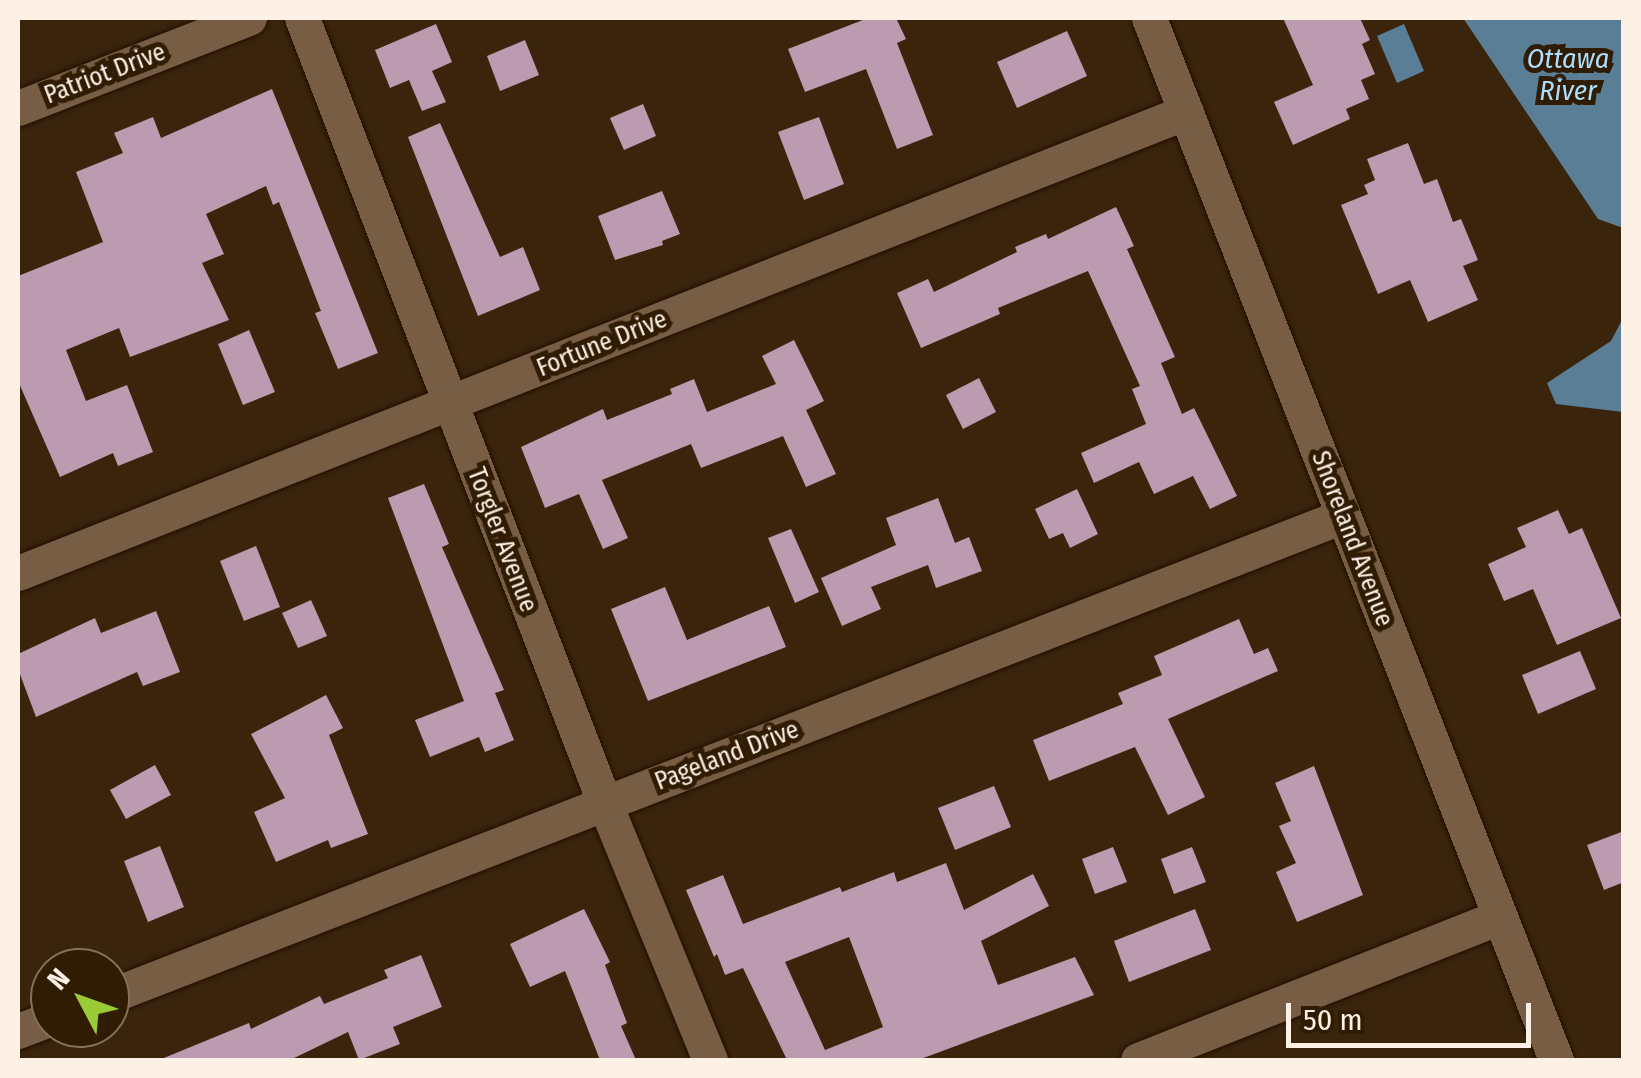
<!DOCTYPE html>
<style>
body{margin:0}
#map{position:relative;width:1641px;height:1078px;overflow:hidden;background:#3a250c;font-family:"Fira Sans Condensed",sans-serif}
div>[style]{position:absolute}
.water>*{inset:0;background:#597e95}
.building>*{inset:0;background:#bc9aaf}
.roads{filter:drop-shadow(0 0 2px #210d00) drop-shadow(0 0 2px #210d00)}
.minor>*{height:35px;margin:-17.5px;padding:0 17.5px;transform-origin:17.5px;border-radius:17.5px;background:#765d44}
span{translate:-50% -50%;white-space:nowrap;text-align:center;line-height:1.15;-webkit-text-stroke:10px #301b03;paint-order:stroke}
.street-label{font-size:25px;color:#fdf1e6}
.water-label{font-size:28px;color:#acddfe;font-style:italic}
.frame{position:absolute;inset:0;border:20px solid #fdf1e6;pointer-events:none}
.north{position:absolute;left:30px;top:948px;width:100px;height:100px;box-sizing:border-box;background:#301b03;border:2px solid #82715e;border-radius:50%;rotate:311deg;font-size:28px;font-weight:700;line-height:40px;text-align:center;color:#fdf1e6}
.north::after{content:'';display:block;margin:auto;width:35px;height:45px;background:#99cb36;clip-path:polygon(50% 0,100% 100%,50% 72%,0 100%)}
.scale{position:absolute;left:1286px;top:1003px;width:245px;height:45px;box-sizing:border-box;border:5px solid #fdf1e6;border-top:0;padding-left:12px;font-size:30px;line-height:35px;white-space:nowrap;color:#fdf1e6;-webkit-text-stroke:8px #301b03;paint-order:stroke}
</style>
<div id="map">
<div class="water">
<i style="clip-path:polygon(1463px 18px,1623px 18px,1623px 228px,1598px 219px)"></i>
<i style="clip-path:polygon(1404px 24px,1424px 71px,1397px 83px,1377px 36px)"></i>
<i style="clip-path:polygon(1623px 318px,1623px 412px,1556px 404px,1547px 383px,1611px 341px)"></i>
</div>
<div class="building">
<i style="clip-path:polygon(868px 18px,896px 18px,906px 39px,897px 43px,933px 135px,897px 149px,866px 69px,805px 92px,788px 49px)"></i>
<i style="clip-path:polygon(1283px 18px,1360px 18px,1370px 40px,1362px 44px,1375px 74px,1361px 80px,1369px 99px,1346px 109px,1350px 119px,1293px 145px,1274px 102px,1313px 85px)"></i>
<i style="clip-path:polygon(436px 24px,452px 62px,432px 71px,446px 102px,422px 111px,409px 80px,390px 88px,375px 50px)"></i>
<i style="clip-path:polygon(1067px 31px,1087px 76px,1017px 108px,997px 62px)"></i>
<i style="clip-path:polygon(525px 40px,539px 75px,500px 91px,487px 56px)"></i>
<i style="clip-path:polygon(272px 89px,378px 353px,338px 369px,315px 313px,321px 311px,279px 202px,273px 205px,266px 186px,206px 214px,224px 254px,202px 263px,229px 320px,130px 357px,119px 328px,66px 350px,86px 401px,127px 385px,153px 452px,118px 466px,113px 453px,60px 477px,18px 381px,18px 276px,103px 242px,76px 172px,123px 153px,114px 133px,153px 117px,161px 138px)"></i>
<i style="clip-path:polygon(643px 104px,656px 136px,624px 150px,610px 118px)"></i>
<i style="clip-path:polygon(819px 117px,844px 184px,804px 200px,778px 132px)"></i>
<i style="clip-path:polygon(440px 123px,500px 257px,523px 247px,540px 290px,478px 316px,408px 137px)"></i>
<i style="clip-path:polygon(1408px 143px,1424px 184px,1437px 179px,1453px 222px,1461px 219px,1478px 260px,1463px 266px,1478px 300px,1428px 322px,1410px 280px,1378px 294px,1341px 205px,1368px 194px,1364px 185px,1375px 180px,1367px 159px)"></i>
<i style="clip-path:polygon(662px 191px,680px 234px,662px 241px,663px 245px,615px 260px,598px 216px)"></i>
<i style="clip-path:polygon(1116px 207px,1134px 246px,1127px 249px,1175px 357px,1161px 363px,1182px 414px,1194px 408px,1237px 496px,1210px 509px,1193px 476px,1154px 494px,1139px 462px,1094px 483px,1081px 453px,1146px 424px,1132px 389px,1140px 386px,1088px 271px,998px 308px,1000px 314px,921px 348px,897px 293px,928px 279px,934px 292px,1017px 252px,1015px 247px,1046px 234px,1048px 239px)"></i>
<i style="clip-path:polygon(249px 330px,275px 392px,243px 405px,218px 344px)"></i>
<i style="clip-path:polygon(794px 340px,824px 401px,806px 410px,836px 474px,806px 487px,783px 436px,701px 468px,691px 444px,602px 480px,628px 538px,603px 549px,579px 494px,545px 508px,521px 447px,603px 409px,607px 420px,672px 394px,670px 389px,694px 379px,707px 412px,776px 384px,762px 356px)"></i>
<i style="clip-path:polygon(979px 378px,996px 412px,963px 429px,946px 395px)"></i>
<i style="clip-path:polygon(424px 484px,449px 544px,442px 547px,504px 690px,495px 693px,514px 740px,485px 752px,479px 737px,430px 757px,415px 720px,464px 701px,388px 498px)"></i>
<i style="clip-path:polygon(1077px 489px,1098px 534px,1070px 548px,1063px 533px,1049px 539px,1035px 509px)"></i>
<i style="clip-path:polygon(938px 498px,955px 543px,969px 537px,982px 571px,936px 588px,928px 565px,871px 587px,881px 609px,842px 626px,821px 578px,896px 545px,886px 518px)"></i>
<i style="clip-path:polygon(1558px 510px,1569px 534px,1582px 528px,1621px 618px,1557px 645px,1533px 589px,1504px 601px,1488px 564px,1526px 547px,1517px 528px)"></i>
<i style="clip-path:polygon(791px 529px,819px 592px,795px 603px,768px 538px)"></i>
<i style="clip-path:polygon(256px 546px,280px 607px,244px 621px,220px 561px)"></i>
<i style="clip-path:polygon(665px 587px,687px 640px,769px 606px,786px 647px,648px 701px,611px 609px)"></i>
<i style="clip-path:polygon(311px 600px,327px 636px,298px 648px,282px 613px)"></i>
<i style="clip-path:polygon(156px 611px,180px 672px,143px 686px,137px 672px,36px 717px,18px 669px,18px 654px,95px 618px,101px 633px)"></i>
<i style="clip-path:polygon(1239px 619px,1254px 654px,1268px 648px,1278px 671px,1168px 719px,1205px 797px,1168px 815px,1135px 747px,1049px 781px,1033px 740px,1123px 704px,1118px 693px,1162px 675px,1154px 656px)"></i>
<i style="clip-path:polygon(1580px 651px,1596px 689px,1538px 714px,1522px 675px)"></i>
<i style="clip-path:polygon(326px 695px,343px 728px,329px 735px,368px 834px,331px 848px,328px 840px,276px 862px,254px 812px,285px 798px,251px 734px)"></i>
<i style="clip-path:polygon(155px 765px,171px 795px,126px 819px,110px 790px)"></i>
<i style="clip-path:polygon(1314px 766px,1363px 895px,1297px 922px,1276px 872px,1296px 863px,1279px 826px,1291px 821px,1275px 783px)"></i>
<i style="clip-path:polygon(994px 786px,1011px 827px,955px 850px,938px 808px)"></i>
<i style="clip-path:polygon(1624px 831px,1624px 882px,1604px 890px,1587px 845px)"></i>
<i style="clip-path:polygon(160px 846px,184px 907px,148px 922px,124px 861px)"></i>
<i style="clip-path:polygon(1113px 847px,1127px 882px,1095px 894px,1082px 859px)"></i>
<i style="clip-path:polygon(1192px 847px,1206px 882px,1174px 894px,1161px 859px)"></i>
<i style="clip-path:polygon(evenodd,946px 863px,964px 910px,1033px 874px,1049px 906px,981px 941px,998px 985px,1075px 957px,1094px 995px,918px 1060px,787px 1060px,743px 968px,725px 975px,717px 954px,714px 957px,686px 890px,723px 875px,743px 924px,840px 887px,842px 892px,894px 872px,897px 882px,946px 863px,849px 937px,883px 1027px,825px 1050px,785px 962px,849px 937px)"></i>
<i style="clip-path:polygon(584px 909px,610px 962px,605px 965px,627px 1023px,621px 1026px,636px 1060px,600px 1060px,565px 971px,530px 987px,510px 944px)"></i>
<i style="clip-path:polygon(1195px 909px,1211px 950px,1129px 982px,1114px 941px)"></i>
<i style="clip-path:polygon(421px 955px,442px 1007px,393px 1027px,400px 1044px,359px 1060px,348px 1032px,290px 1060px,159px 1060px,249px 1023px,251px 1029px,320px 996px,324px 1004px,388px 978px,384px 970px)"></i>
</div>
<div class="roads">
<div class="minor">
<i style="left:302px;top:18px;width:842px;rotate:68.92deg"></i>
<i style="left:605px;top:804px;width:277px;rotate:67.7deg"></i>
<i style="left:1149px;top:18px;width:1119px;rotate:68.66deg"></i>
<i style="left:18px;top:108px;width:248px;rotate:-21.3deg"></i>
<i style="left:18px;top:573px;width:1256px;rotate:-21.54deg"></i>
<i style="left:110px;top:996px;width:1323px;rotate:-21.27deg"></i>
<i style="left:18px;top:1031px;width:34px;rotate:-21deg"></i>
<i style="left:1138px;top:1060px;width:389px;rotate:-21.6deg"></i>
</div>
</div>
<div class="street-label">
<span style="left:105px;top:74px;rotate:-21deg">Patriot Drive</span>
<span style="left:602px;top:344px;rotate:-22deg">Fortune Drive</span>
<span style="left:1352px;top:539px;rotate:69deg">Shoreland Avenue</span>
<span style="left:502px;top:540px;rotate:69deg">Torgler Avenue</span>
<span style="left:727px;top:756px;rotate:-21deg">Pageland Drive</span>
</div>
<div class="water-label">
<span style="left:1568px;top:75px">Ottawa<br>River</span>
</div>
<div class="frame"></div>
<div class="north">N</div>
<div class="scale">50 m</div>
</div>
